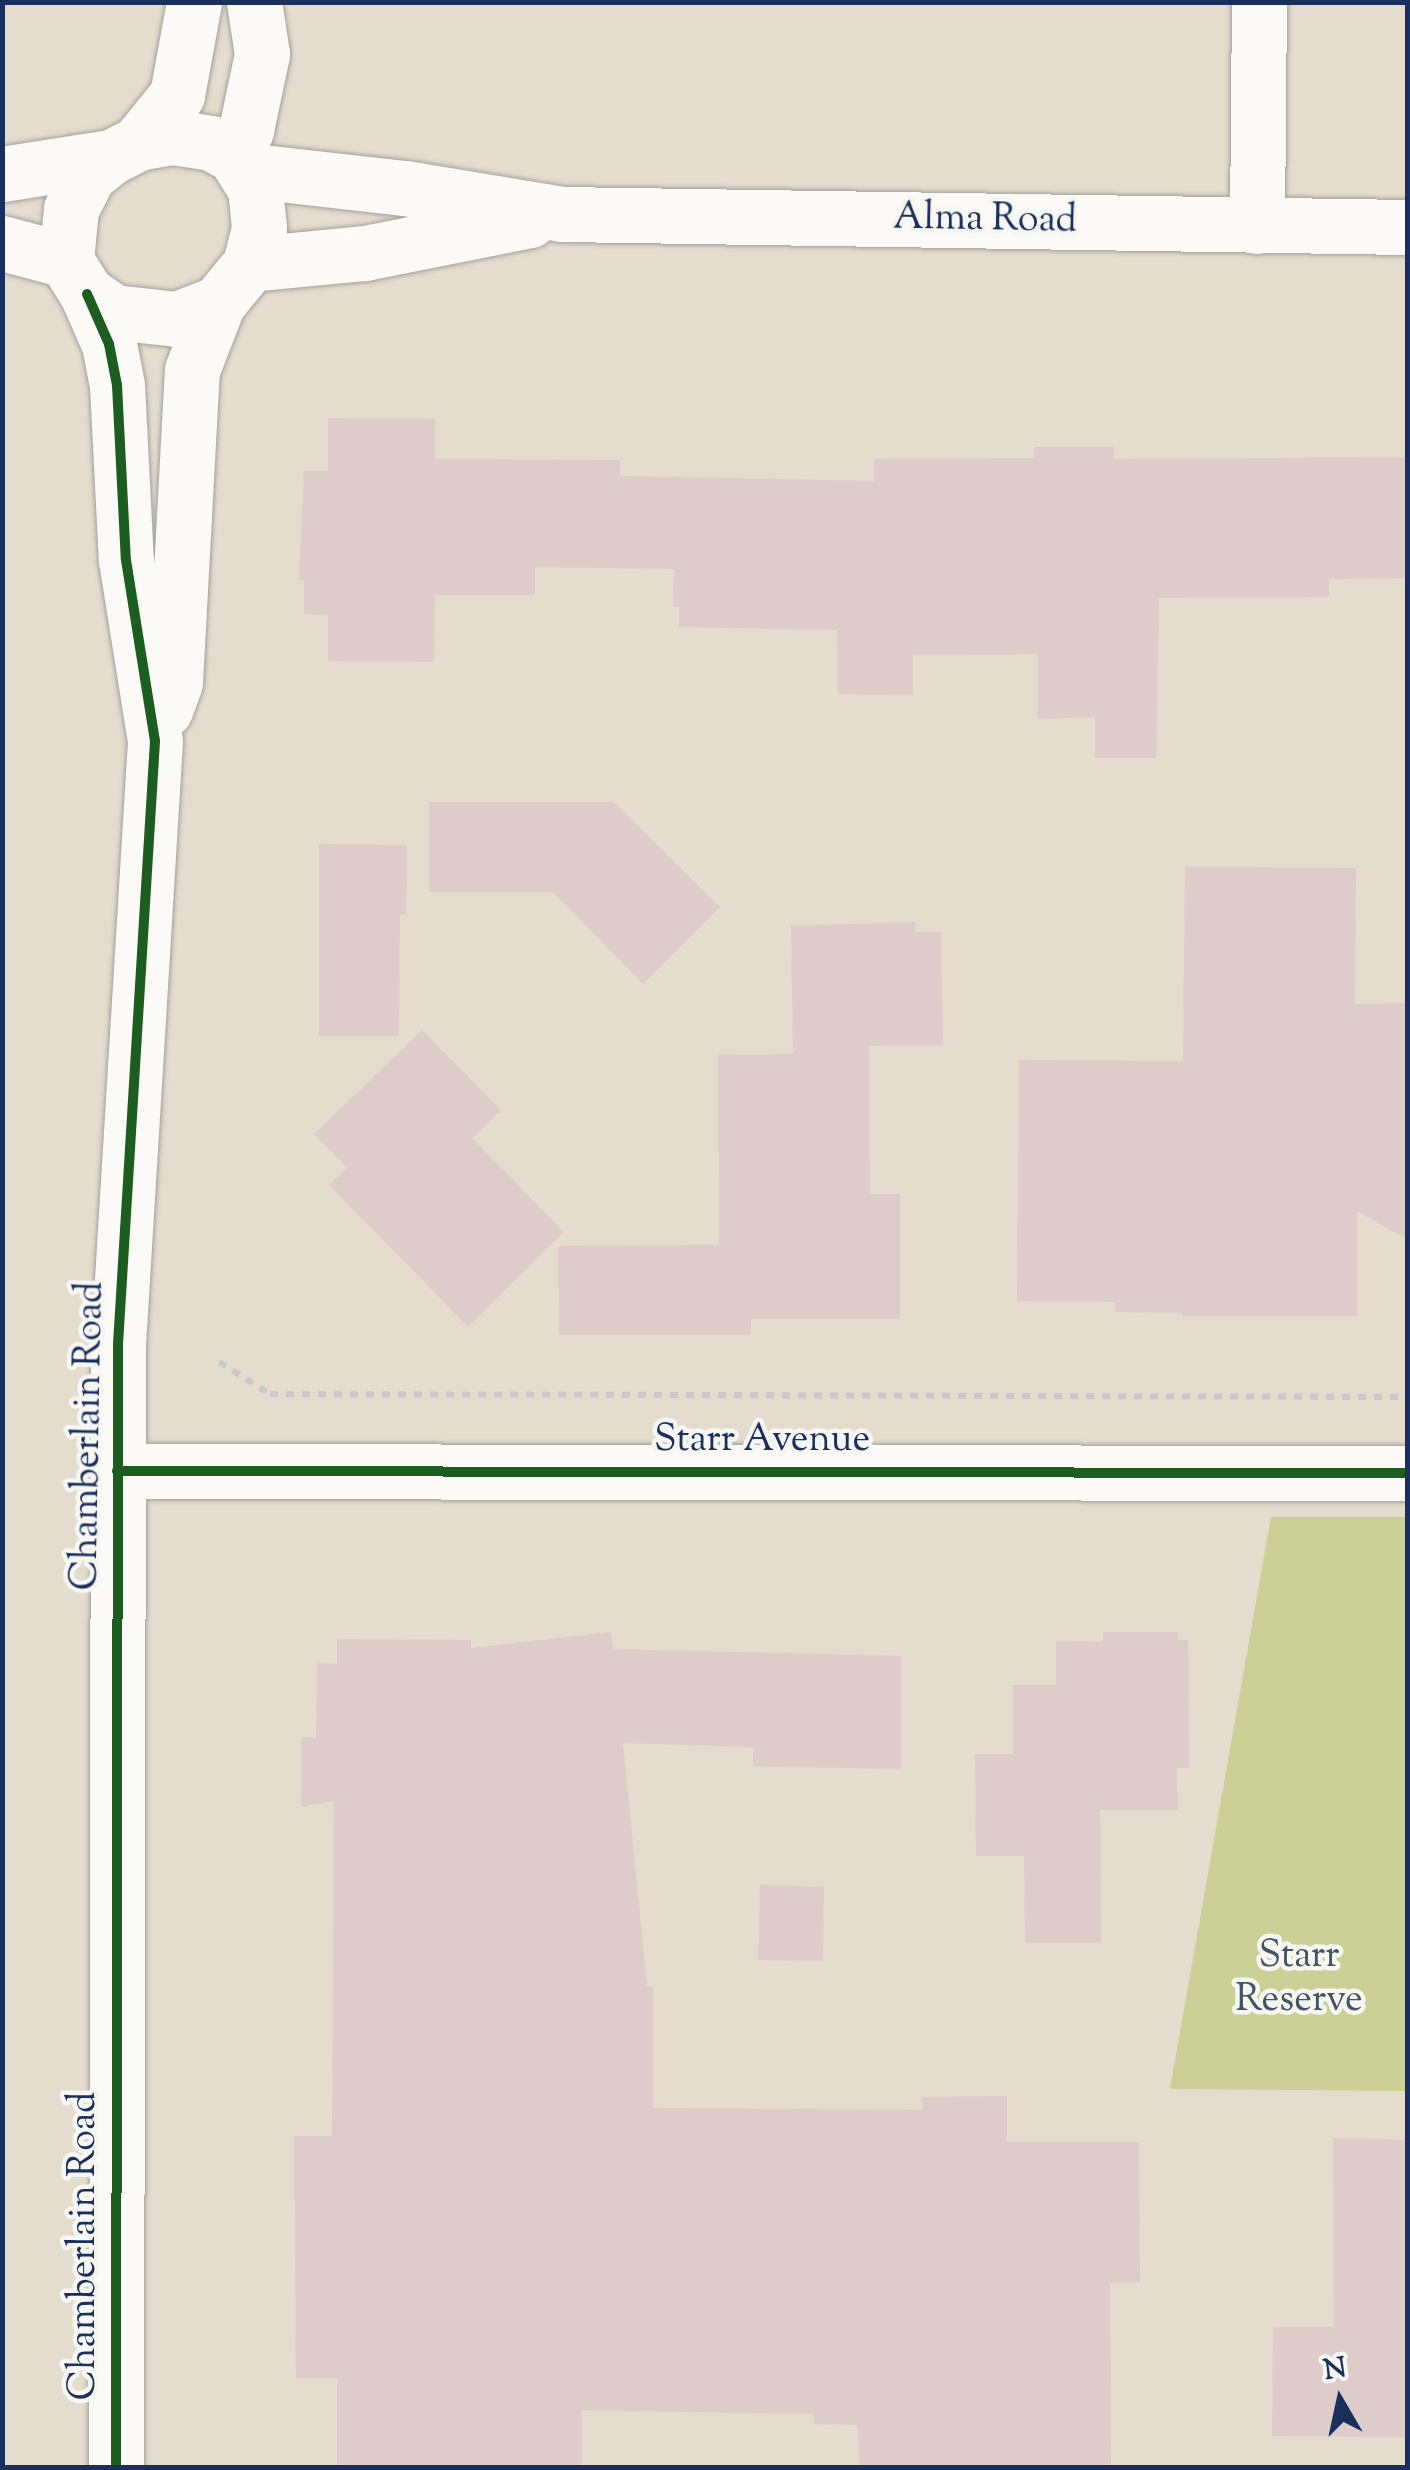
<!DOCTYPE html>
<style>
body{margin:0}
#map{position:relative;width:1410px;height:2470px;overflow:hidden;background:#e4dccc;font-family:"Sorts Mill Goudy",serif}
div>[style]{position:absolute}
.green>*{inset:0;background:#cbd096}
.building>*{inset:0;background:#ddccc9}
.path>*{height:6px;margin-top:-3px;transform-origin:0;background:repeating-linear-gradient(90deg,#cac9c9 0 8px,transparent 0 16px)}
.roads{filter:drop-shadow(0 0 2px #a3a19e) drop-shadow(0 0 2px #a3a19e)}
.minor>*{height:55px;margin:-27.5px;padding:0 27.5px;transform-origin:27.5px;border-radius:27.5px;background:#fbfaf7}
.major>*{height:55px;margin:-27.5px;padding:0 27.5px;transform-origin:27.5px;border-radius:27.5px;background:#fbfaf7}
.cycleway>*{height:10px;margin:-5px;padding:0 5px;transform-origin:5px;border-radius:5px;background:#1b5e20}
span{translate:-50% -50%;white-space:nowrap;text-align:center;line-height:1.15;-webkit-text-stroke:9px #f6f6f2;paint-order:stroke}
.street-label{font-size:38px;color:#1b2f5e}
.park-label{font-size:38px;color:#425561}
.frame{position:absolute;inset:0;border:5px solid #1b2f5e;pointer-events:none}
.north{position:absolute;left:1290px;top:2350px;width:100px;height:100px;-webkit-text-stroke:8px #f6f6f2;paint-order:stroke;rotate:351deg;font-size:28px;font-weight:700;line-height:40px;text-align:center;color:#1b2f5e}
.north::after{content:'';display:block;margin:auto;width:35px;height:45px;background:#1b2f5e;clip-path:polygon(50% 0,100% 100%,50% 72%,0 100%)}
</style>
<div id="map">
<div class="green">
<i style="clip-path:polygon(1271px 1517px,1407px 1517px,1407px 2091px,1170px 2089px)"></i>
</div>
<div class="building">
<i style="clip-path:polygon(328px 418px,435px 419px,435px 459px,620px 460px,620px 476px,874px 481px,874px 459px,1034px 458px,1034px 447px,1114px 447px,1114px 459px,1408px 457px,1408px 578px,1329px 579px,1329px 597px,1159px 598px,1156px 758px,1095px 758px,1095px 717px,1038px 719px,1038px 654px,913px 655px,913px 695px,838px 694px,837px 630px,679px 627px,679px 607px,673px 607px,674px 569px,535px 567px,535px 595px,435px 595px,434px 662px,328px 661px,328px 615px,304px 614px,304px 580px,299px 581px,304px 471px,328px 471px)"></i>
<i style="clip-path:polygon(429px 802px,614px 802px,720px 907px,643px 984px,553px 892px,429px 892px)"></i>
<i style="clip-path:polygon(319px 844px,407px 845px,406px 914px,400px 915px,399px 1036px,319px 1036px)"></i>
<i style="clip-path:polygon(1185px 867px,1356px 868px,1355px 1004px,1408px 1003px,1408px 1240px,1357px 1211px,1357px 1316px,1182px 1316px,1182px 1313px,1116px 1312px,1115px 1302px,1017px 1301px,1019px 1060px,1183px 1061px)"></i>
<i style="clip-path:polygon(916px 922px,915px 932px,941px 932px,943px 1045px,869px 1046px,870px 1194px,900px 1194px,900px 1319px,751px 1319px,751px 1335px,559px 1335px,558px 1246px,719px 1245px,718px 1055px,793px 1054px,791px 926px)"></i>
<i style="clip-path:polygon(422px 1030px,501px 1110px,472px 1138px,564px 1232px,468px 1326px,329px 1185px,347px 1168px,314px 1134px)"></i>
<i style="clip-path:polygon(611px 1632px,613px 1649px,901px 1656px,901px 1769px,753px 1766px,753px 1747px,623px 1743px,647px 1987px,653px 1987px,653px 2108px,922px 2110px,922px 2097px,1007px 2096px,1007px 2142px,1139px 2142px,1140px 2282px,1110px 2283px,1111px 2468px,860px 2468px,857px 2425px,814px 2424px,814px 2414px,582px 2410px,582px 2468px,337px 2468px,337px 2378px,296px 2378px,294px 2136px,332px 2136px,334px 1801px,301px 1807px,302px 1737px,316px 1738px,317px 1663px,337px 1664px,337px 1639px,471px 1640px,471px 1648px)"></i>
<i style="clip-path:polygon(1103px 1632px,1178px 1632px,1178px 1640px,1188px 1640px,1189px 1768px,1177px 1768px,1178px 1810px,1100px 1810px,1101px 1943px,1025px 1943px,1024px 1856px,976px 1856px,975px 1754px,1013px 1754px,1013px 1685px,1056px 1685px,1056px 1641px,1103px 1642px)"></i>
<i style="clip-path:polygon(760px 1885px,824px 1887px,823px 1961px,758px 1960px)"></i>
<i style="clip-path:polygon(1333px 2138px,1408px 2140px,1408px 2437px,1272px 2436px,1273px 2327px,1334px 2327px)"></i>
</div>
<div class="path">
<i style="left:219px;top:1362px;width:60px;rotate:32.1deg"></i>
<i style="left:270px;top:1394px;width:1138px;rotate:0.15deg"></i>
</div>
<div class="roads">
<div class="minor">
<i style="left:138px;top:143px;width:62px;rotate:-50.9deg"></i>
<i style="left:177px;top:95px;width:95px;rotate:-79.6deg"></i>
<i style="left:234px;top:155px;width:28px;rotate:-64deg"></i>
<i style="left:246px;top:130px;width:78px;rotate:-78.1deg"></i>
<i style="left:262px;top:54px;width:53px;rotate:-98.7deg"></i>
<i style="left:1257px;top:226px;width:224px;rotate:-89.5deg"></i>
<i style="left:87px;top:294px;width:55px;rotate:66.3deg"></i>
<i style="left:109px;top:344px;width:42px;rotate:79deg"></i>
<i style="left:117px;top:385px;width:175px;rotate:87.1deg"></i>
<i style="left:126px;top:560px;width:183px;rotate:80.9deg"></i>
<i style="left:155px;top:741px;width:605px;rotate:93.51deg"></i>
<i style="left:118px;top:1345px;width:1123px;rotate:90.1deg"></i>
<i style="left:165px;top:710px;width:30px;rotate:-70deg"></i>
<i style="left:175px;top:682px;width:312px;rotate:-86.9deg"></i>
<i style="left:192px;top:370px;width:72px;rotate:-68.8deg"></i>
<i style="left:117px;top:1471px;width:1291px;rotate:0.09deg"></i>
</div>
<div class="major">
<i style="left:173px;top:137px;width:38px;rotate:9deg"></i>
<i style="left:211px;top:143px;width:26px;rotate:28deg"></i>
<i style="left:234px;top:155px;width:40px;rotate:58deg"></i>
<i style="left:255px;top:189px;width:39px;rotate:84deg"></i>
<i style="left:259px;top:228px;width:37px;rotate:104deg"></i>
<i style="left:250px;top:264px;width:50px;rotate:129.4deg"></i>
<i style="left:218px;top:303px;width:44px;rotate:158.7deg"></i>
<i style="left:177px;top:319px;width:63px;rotate:-173.7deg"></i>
<i style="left:114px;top:312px;width:32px;rotate:-146deg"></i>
<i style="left:87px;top:294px;width:40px;rotate:-122deg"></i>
<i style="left:66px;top:260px;width:51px;rotate:-84.4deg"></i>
<i style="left:71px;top:209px;width:38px;rotate:-63deg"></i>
<i style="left:88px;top:175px;width:29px;rotate:-38deg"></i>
<i style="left:111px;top:157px;width:30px;rotate:-27deg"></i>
<i style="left:138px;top:143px;width:36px;rotate:-10deg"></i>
<i style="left:244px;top:170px;width:162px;rotate:6.4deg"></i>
<i style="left:405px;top:188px;width:159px;rotate:9.4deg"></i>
<i style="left:562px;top:214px;width:846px;rotate:0.88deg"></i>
<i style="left:2px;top:174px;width:110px;rotate:-8.9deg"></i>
<i style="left:2px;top:243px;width:66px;rotate:14.9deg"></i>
<i style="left:250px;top:264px;width:116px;rotate:-5.5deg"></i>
<i style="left:365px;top:253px;width:168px;rotate:-11.3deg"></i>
</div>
</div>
<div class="cycleway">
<i style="left:87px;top:294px;width:55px;rotate:66.3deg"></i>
<i style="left:109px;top:344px;width:42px;rotate:79deg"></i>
<i style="left:117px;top:385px;width:175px;rotate:87.1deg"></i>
<i style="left:126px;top:560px;width:183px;rotate:80.9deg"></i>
<i style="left:155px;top:741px;width:605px;rotate:93.51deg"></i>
<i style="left:118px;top:1345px;width:1123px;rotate:90.1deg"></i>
<i style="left:117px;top:1471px;width:1291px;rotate:0.09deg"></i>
</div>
<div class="street-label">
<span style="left:985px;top:221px;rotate:1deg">Alma Road</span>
<span style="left:90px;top:1436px;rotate:-89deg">Chamberlain Road</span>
<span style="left:762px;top:1442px">Starr Avenue</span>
<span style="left:86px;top:2246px;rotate:-90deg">Chamberlain Road</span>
</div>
<div class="park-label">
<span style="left:1299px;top:1980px">Starr<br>Reserve</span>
</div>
<div class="frame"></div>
<div class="north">N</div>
</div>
